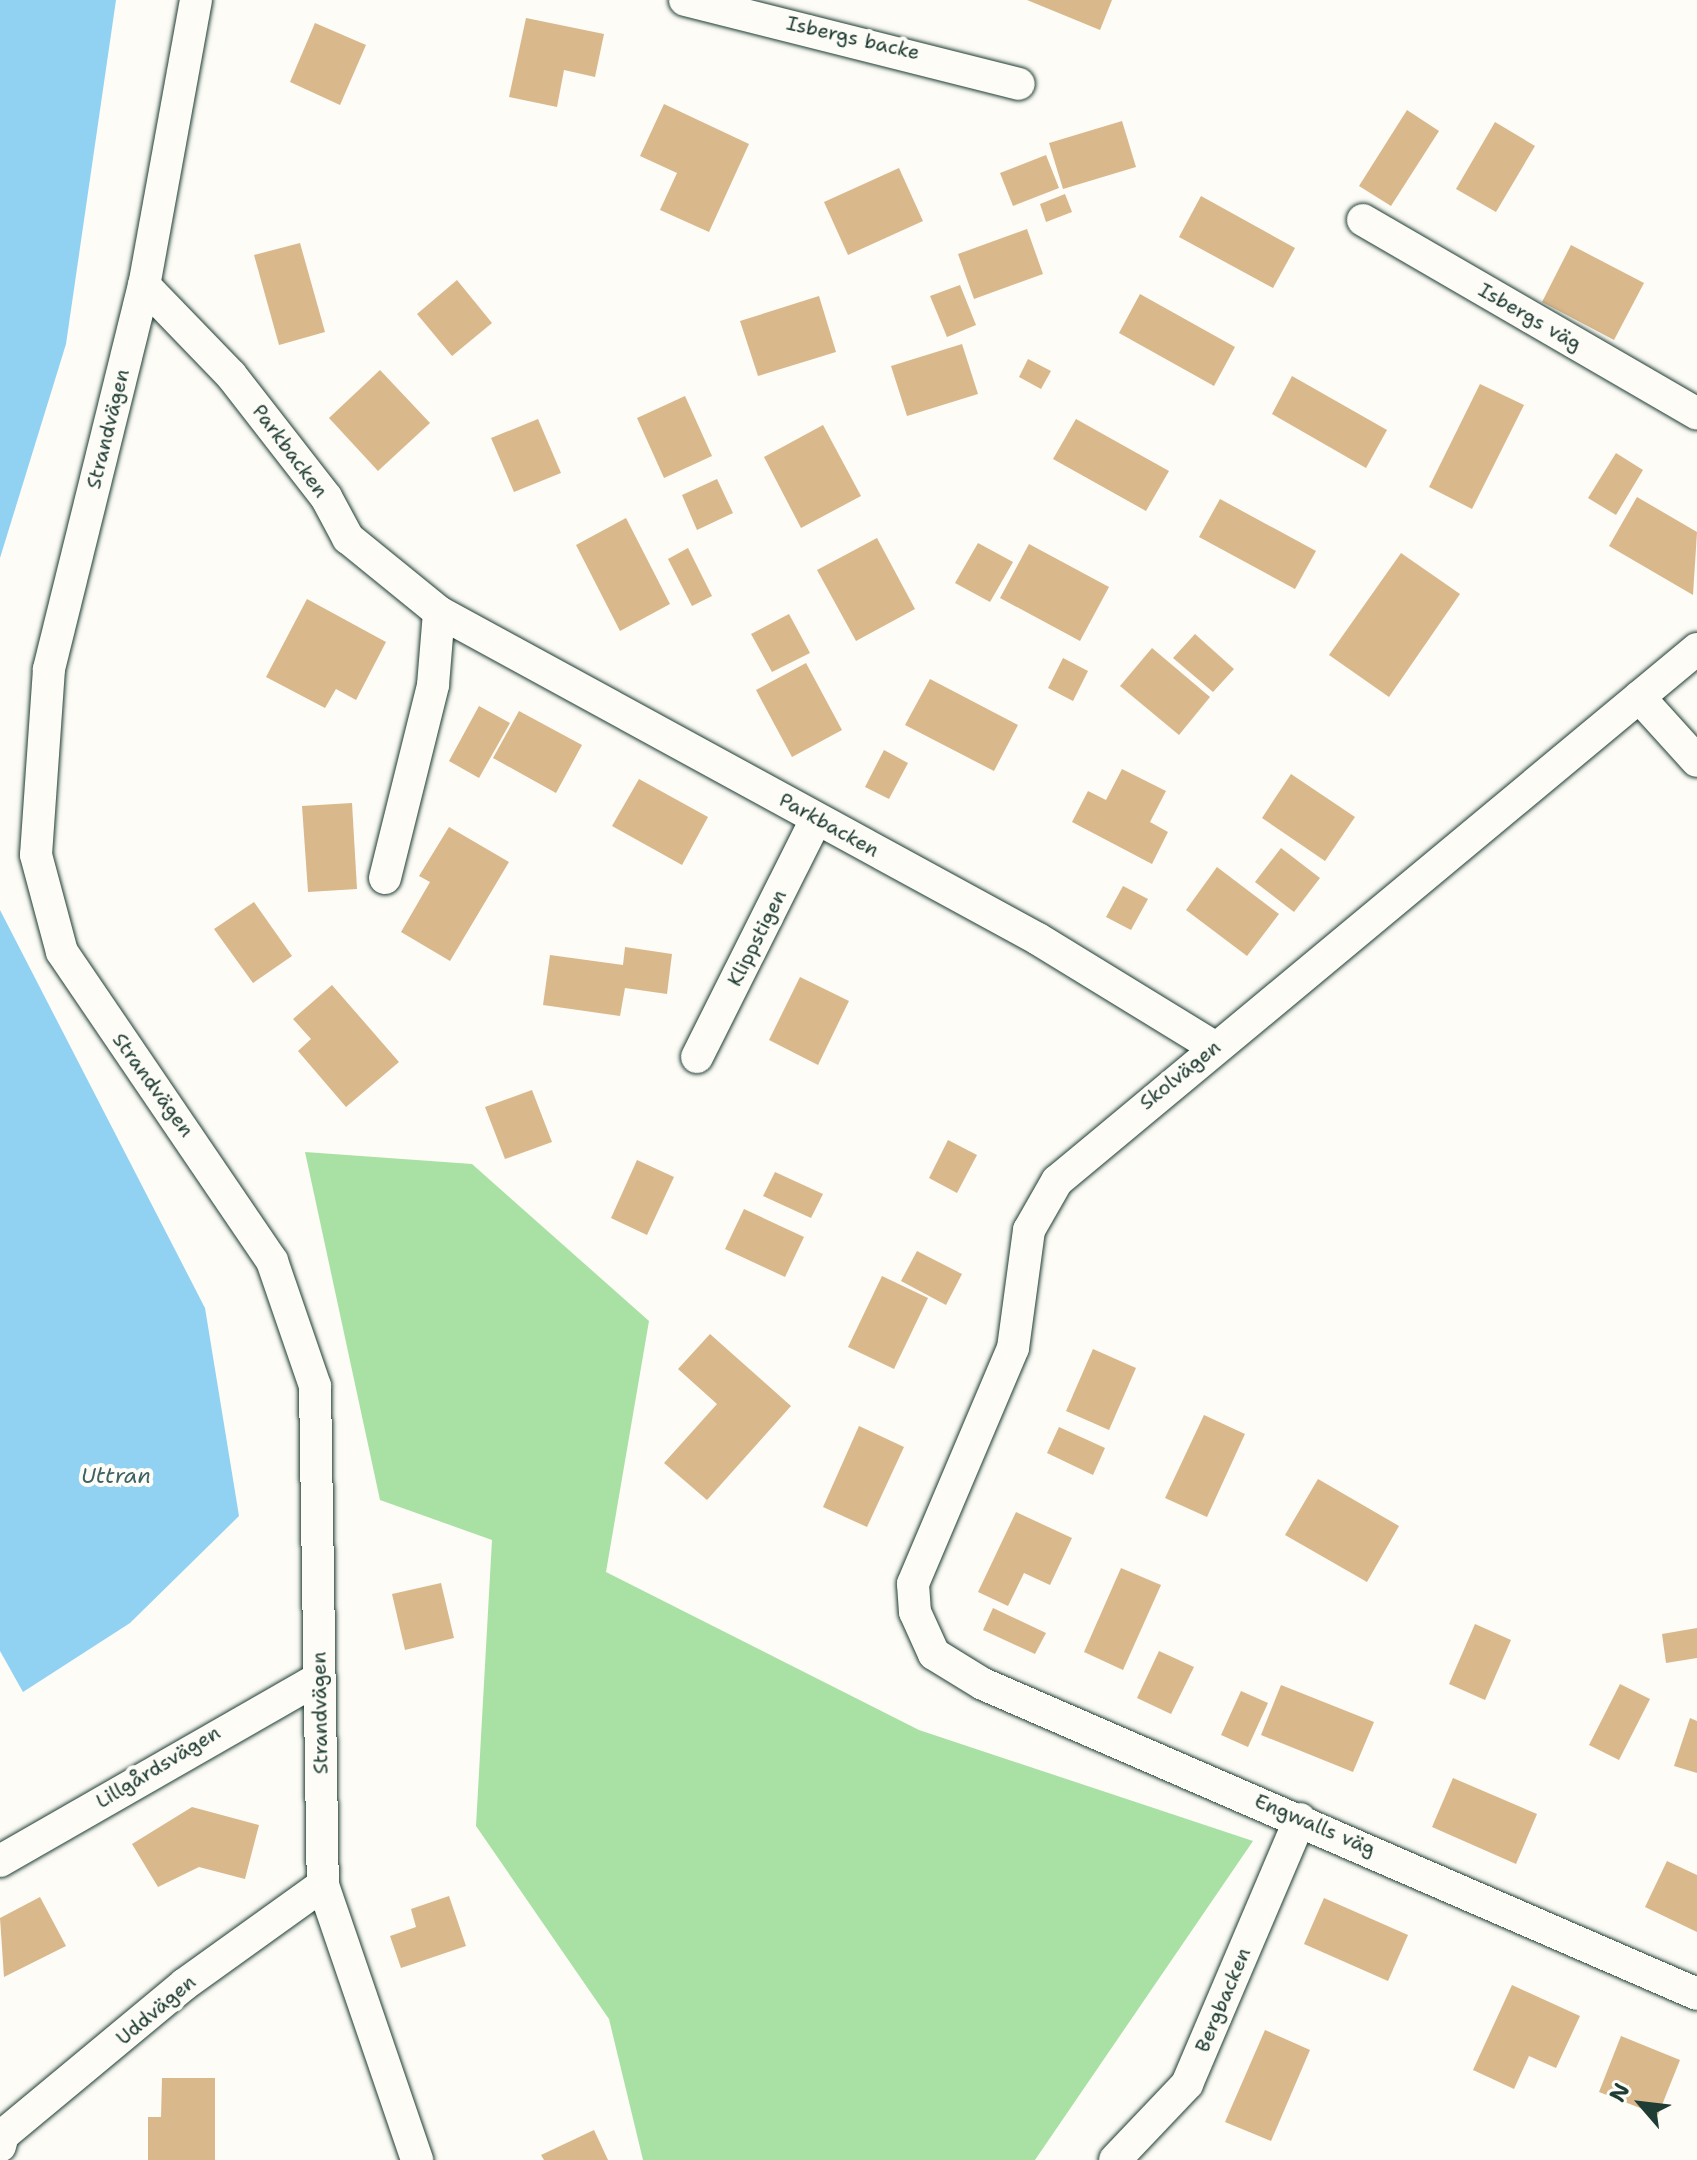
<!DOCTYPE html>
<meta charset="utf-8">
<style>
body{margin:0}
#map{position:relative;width:1697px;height:2160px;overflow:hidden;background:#fdfcf7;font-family:"Shantell Sans",sans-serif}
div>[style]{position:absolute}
.green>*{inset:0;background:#a9e1a4}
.water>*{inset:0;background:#91d1f2}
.building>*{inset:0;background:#d9b88c}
.roads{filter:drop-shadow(0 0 2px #1f3d34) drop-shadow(0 0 2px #1f3d34)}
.minor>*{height:32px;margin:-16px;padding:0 16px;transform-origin:16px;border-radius:16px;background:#fdfcf7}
span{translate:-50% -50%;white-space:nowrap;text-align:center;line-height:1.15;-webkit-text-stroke:8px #fdfcf7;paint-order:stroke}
.street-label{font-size:20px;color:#1f3d34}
.water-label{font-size:22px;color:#3c6264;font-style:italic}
.north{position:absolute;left:1601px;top:2064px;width:80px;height:80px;-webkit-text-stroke:6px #fdfcf7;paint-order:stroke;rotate:298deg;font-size:22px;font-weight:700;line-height:32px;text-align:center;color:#1f3d34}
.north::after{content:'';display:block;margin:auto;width:28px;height:36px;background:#1f3d34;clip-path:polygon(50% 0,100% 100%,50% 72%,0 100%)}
</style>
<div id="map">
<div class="green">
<i style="clip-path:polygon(305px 1152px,472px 1164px,649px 1321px,606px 1572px,919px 1730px,1253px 1841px,1035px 2160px,643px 2160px,609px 2019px,476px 1826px,492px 1540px,380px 1500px)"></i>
</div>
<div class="water">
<i style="clip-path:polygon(0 0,116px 0,66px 344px,0 558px)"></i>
<i style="clip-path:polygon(0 910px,205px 1308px,239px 1516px,130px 1623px,23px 1692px,0 1651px)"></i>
</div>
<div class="building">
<i style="clip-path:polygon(1027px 0,1112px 0,1100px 30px)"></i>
<i style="clip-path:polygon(526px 18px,604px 34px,595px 77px,564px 70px,557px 107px,509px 97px)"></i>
<i style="clip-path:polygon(315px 23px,366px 45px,340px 105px,290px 82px)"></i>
<i style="clip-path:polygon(664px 104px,749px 144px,709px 232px,660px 210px,677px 173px,640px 156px)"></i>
<i style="clip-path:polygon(1407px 110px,1439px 131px,1391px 206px,1359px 186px)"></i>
<i style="clip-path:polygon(1122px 121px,1136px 167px,1063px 189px,1049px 143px)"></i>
<i style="clip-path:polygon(1495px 122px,1535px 146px,1496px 212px,1456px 189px)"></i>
<i style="clip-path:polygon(1046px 155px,1059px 188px,1013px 206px,1000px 173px)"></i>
<i style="clip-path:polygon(899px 168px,923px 221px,848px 255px,824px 202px)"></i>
<i style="clip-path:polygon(1065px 194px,1072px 212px,1046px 222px,1040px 204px)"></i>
<i style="clip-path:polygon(1201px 196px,1295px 248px,1273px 288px,1179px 237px)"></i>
<i style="clip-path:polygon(1027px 229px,1043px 274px,974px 299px,958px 254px)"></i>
<i style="clip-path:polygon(300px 243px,325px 332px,279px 345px,254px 255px)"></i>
<i style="clip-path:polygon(1571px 245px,1644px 283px,1614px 340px,1542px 302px)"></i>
<i style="clip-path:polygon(457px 280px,492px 323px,452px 356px,417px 314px)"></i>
<i style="clip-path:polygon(960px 285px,976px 325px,947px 337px,930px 296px)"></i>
<i style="clip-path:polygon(1140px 294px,1235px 347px,1214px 386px,1119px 333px)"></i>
<i style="clip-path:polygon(819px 296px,836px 352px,758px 376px,740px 321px)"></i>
<i style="clip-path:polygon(962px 344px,978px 394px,907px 416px,891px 366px)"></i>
<i style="clip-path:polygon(1028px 359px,1051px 371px,1041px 389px,1019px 377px)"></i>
<i style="clip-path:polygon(380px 370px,430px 423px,378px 471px,329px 418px)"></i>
<i style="clip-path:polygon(1292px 376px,1387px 430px,1366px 468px,1272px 414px)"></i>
<i style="clip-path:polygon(1480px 384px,1524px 405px,1472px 509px,1429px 487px)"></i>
<i style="clip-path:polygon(685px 396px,712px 456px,664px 478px,637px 418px)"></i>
<i style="clip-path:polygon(538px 419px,561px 473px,514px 492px,491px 438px)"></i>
<i style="clip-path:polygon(1076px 419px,1169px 471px,1146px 511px,1053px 459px)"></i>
<i style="clip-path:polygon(823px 425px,861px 496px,801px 528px,764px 457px)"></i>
<i style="clip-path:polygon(1616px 453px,1643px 470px,1616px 515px,1588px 498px)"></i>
<i style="clip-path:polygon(717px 479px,733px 513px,697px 530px,682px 495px)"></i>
<i style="clip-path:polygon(1637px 497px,1697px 532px,1693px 595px,1609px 546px)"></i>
<i style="clip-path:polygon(1220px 499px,1316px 551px,1295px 589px,1199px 537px)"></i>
<i style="clip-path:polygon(626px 518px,670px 604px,620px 631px,576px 545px)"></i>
<i style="clip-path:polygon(877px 538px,915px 609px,856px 641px,817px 570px)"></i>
<i style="clip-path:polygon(978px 543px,1013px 562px,990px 602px,955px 583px)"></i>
<i style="clip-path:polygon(1029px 544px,1109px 587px,1080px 641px,1000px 598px)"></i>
<i style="clip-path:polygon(688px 548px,712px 596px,692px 606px,668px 559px)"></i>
<i style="clip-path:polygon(1401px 553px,1460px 594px,1389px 697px,1329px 655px)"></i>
<i style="clip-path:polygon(307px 599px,386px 642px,356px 700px,336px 689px,325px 708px,266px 677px)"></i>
<i style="clip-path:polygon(789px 614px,810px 653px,772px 672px,751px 634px)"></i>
<i style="clip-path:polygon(1195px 634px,1234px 669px,1213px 692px,1173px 658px)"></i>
<i style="clip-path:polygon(1152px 648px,1210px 697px,1179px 735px,1120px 686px)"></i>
<i style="clip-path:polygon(1063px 658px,1088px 671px,1073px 701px,1048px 688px)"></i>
<i style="clip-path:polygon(806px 663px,842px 730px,792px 757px,756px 690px)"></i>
<i style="clip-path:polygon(930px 679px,1018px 725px,994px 771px,905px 725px)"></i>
<i style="clip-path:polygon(479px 706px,510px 723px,479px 778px,449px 761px)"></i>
<i style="clip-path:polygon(519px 711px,582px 745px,556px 793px,493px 758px)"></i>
<i style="clip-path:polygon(884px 750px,908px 763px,889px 799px,865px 787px)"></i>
<i style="clip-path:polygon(1122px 769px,1166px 791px,1150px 822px,1168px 832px,1152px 864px,1072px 822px,1088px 791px,1106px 800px)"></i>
<i style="clip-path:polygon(1291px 774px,1355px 817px,1325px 861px,1262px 818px)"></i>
<i style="clip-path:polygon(639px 779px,708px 817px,682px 865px,612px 826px)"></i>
<i style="clip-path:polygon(352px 803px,357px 889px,308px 892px,302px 806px)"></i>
<i style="clip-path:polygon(449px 827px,509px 862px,450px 961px,401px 932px,430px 882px,419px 876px)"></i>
<i style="clip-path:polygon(1281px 848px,1320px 878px,1294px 912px,1255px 882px)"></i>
<i style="clip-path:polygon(1217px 867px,1279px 914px,1247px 956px,1186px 910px)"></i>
<i style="clip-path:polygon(1123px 886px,1148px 899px,1131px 930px,1106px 917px)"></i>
<i style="clip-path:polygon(254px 902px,292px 956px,253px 983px,214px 929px)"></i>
<i style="clip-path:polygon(625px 947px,672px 954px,667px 994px,625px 988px,620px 1016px,543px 1005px,550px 955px,623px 965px)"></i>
<i style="clip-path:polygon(800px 977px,849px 1001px,818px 1065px,769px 1040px)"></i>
<i style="clip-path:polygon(332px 985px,399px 1062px,346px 1107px,298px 1051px,311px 1039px,293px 1019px)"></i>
<i style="clip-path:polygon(532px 1090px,552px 1142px,505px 1159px,485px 1107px)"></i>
<i style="clip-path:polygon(948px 1140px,977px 1155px,957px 1193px,929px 1178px)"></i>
<i style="clip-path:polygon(637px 1160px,674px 1177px,647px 1235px,611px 1218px)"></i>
<i style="clip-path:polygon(775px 1172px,823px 1194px,811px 1218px,763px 1196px)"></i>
<i style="clip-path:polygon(744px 1209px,804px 1237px,785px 1277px,725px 1249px)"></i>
<i style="clip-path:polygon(917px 1251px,962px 1274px,946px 1305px,901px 1281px)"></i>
<i style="clip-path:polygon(882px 1276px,928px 1298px,894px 1369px,848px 1347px)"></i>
<i style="clip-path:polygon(710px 1334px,791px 1406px,707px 1500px,664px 1463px,717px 1404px,678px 1369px)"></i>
<i style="clip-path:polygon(1093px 1349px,1136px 1368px,1109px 1430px,1066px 1411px)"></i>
<i style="clip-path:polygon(1204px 1415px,1245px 1434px,1207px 1517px,1165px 1498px)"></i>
<i style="clip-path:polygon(859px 1426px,904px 1447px,867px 1527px,823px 1507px)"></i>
<i style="clip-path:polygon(1059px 1427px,1105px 1448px,1093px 1475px,1047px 1453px)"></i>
<i style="clip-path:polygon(1318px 1479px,1399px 1526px,1367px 1582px,1285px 1535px)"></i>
<i style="clip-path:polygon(1016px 1512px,1072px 1538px,1050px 1585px,1024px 1573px,1008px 1606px,978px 1592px)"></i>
<i style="clip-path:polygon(1121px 1568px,1161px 1585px,1123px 1670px,1084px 1652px)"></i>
<i style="clip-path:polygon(441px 1583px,454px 1638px,405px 1650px,392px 1594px)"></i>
<i style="clip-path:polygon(993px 1608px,1046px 1633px,1035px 1654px,983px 1630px)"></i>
<i style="clip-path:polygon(1475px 1624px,1511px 1640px,1485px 1700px,1449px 1684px)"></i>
<i style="clip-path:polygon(1697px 1628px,1697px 1658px,1666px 1663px,1662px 1634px)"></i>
<i style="clip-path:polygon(1159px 1651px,1194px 1667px,1171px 1714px,1137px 1698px)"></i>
<i style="clip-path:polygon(1620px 1684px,1650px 1699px,1619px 1760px,1589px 1745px)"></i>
<i style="clip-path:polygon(1281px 1685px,1374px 1722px,1353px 1772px,1261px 1735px)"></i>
<i style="clip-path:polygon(1241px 1691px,1268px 1703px,1248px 1747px,1221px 1735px)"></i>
<i style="clip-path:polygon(1690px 1718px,1697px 1721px,1697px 1773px,1674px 1766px)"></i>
<i style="clip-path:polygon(1453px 1778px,1537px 1814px,1516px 1864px,1432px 1827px)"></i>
<i style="clip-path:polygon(192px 1807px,259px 1825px,245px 1879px,199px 1867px,158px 1887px,132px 1844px)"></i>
<i style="clip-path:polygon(1667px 1861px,1697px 1875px,1697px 1932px,1645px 1907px)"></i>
<i style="clip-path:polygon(449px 1896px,466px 1946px,401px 1968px,390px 1936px,416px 1927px,411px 1909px)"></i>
<i style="clip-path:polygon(40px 1897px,66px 1946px,4px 1977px,0 1918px)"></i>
<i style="clip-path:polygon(1324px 1898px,1408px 1935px,1388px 1981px,1304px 1944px)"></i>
<i style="clip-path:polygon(1512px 1985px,1580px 2016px,1556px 2068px,1529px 2056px,1514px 2089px,1473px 2070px)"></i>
<i style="clip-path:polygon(1265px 2030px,1310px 2050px,1271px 2141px,1225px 2122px)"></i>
<i style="clip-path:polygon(1621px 2036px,1680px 2060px,1658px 2115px,1599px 2092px)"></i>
<i style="clip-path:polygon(162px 2078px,215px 2078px,215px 2160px,148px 2160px,148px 2117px,161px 2117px)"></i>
<i style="clip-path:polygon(594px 2130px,608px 2160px,544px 2160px,541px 2155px)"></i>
</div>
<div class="roads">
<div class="minor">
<i style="left:196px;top:0;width:290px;rotate:100.3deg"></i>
<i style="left:144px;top:285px;width:396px;rotate:103.9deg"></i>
<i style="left:49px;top:669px;width:186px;rotate:94deg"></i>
<i style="left:36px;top:855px;width:100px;rotate:75deg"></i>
<i style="left:62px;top:952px;width:374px;rotate:55.8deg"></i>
<i style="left:272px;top:1261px;width:132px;rotate:71deg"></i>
<i style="left:315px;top:1386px;width:499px;rotate:89.1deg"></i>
<i style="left:323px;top:1885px;width:291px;rotate:71.1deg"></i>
<i style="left:685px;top:0;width:344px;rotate:14.1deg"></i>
<i style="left:1363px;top:220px;width:386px;rotate:30.1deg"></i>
<i style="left:144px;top:285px;width:125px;rotate:46deg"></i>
<i style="left:231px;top:375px;width:155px;rotate:52.1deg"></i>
<i style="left:326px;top:497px;width:47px;rotate:61.8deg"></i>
<i style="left:348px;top:538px;width:117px;rotate:39.1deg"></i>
<i style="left:439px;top:612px;width:682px;rotate:28.63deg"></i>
<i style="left:1038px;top:939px;width:206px;rotate:31.5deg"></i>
<i style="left:1697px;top:649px;width:832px;rotate:140.26deg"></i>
<i style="left:1057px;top:1181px;width:56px;rotate:119.7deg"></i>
<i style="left:1029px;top:1230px;width:119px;rotate:97.7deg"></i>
<i style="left:1013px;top:1348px;width:256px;rotate:113deg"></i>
<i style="left:913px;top:1584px;width:28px;rotate:86deg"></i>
<i style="left:915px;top:1612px;width:46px;rotate:65.7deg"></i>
<i style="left:934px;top:1654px;width:57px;rotate:31.5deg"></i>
<i style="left:983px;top:1684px;width:778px;rotate:23.47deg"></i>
<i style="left:1639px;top:697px;width:86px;rotate:47.8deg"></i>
<i style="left:385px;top:878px;width:199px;rotate:-76deg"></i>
<i style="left:433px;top:685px;width:73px;rotate:-85.3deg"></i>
<i style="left:697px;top:1057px;width:266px;rotate:-63.4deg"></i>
<i style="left:0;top:1861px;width:368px;rotate:-29.8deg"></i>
<i style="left:0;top:2146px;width:11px;rotate:-75deg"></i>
<i style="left:3px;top:2135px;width:236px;rotate:-39.7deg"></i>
<i style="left:185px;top:1984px;width:170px;rotate:-35.7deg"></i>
<i style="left:1115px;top:2160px;width:105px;rotate:-46.5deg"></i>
<i style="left:1187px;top:2084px;width:288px;rotate:-66.9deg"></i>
</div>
</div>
<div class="street-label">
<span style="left:853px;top:38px;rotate:13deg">Isbergs backe</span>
<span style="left:1530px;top:317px;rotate:30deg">Isbergs väg</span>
<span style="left:108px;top:429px;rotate:-76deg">Strandvägen</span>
<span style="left:290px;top:451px;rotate:53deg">Parkbacken</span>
<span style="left:829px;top:825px;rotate:29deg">Parkbacken</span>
<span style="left:757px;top:938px;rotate:-63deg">Klippstigen</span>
<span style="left:1180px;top:1075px;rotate:-39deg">Skolvägen</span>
<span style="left:153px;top:1085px;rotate:54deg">Strandvägen</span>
<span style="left:320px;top:1713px;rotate:-91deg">Strandvägen</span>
<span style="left:158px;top:1767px;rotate:-31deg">Lillgårdsvägen</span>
<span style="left:1315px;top:1825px;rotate:23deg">Engwalls väg</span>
<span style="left:1223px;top:2000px;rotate:-67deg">Bergbacken</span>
<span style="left:156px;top:2010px;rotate:-40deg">Uddvägen</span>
</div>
<div class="water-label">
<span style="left:116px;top:1476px">Uttran</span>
</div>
<div class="north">N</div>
</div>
